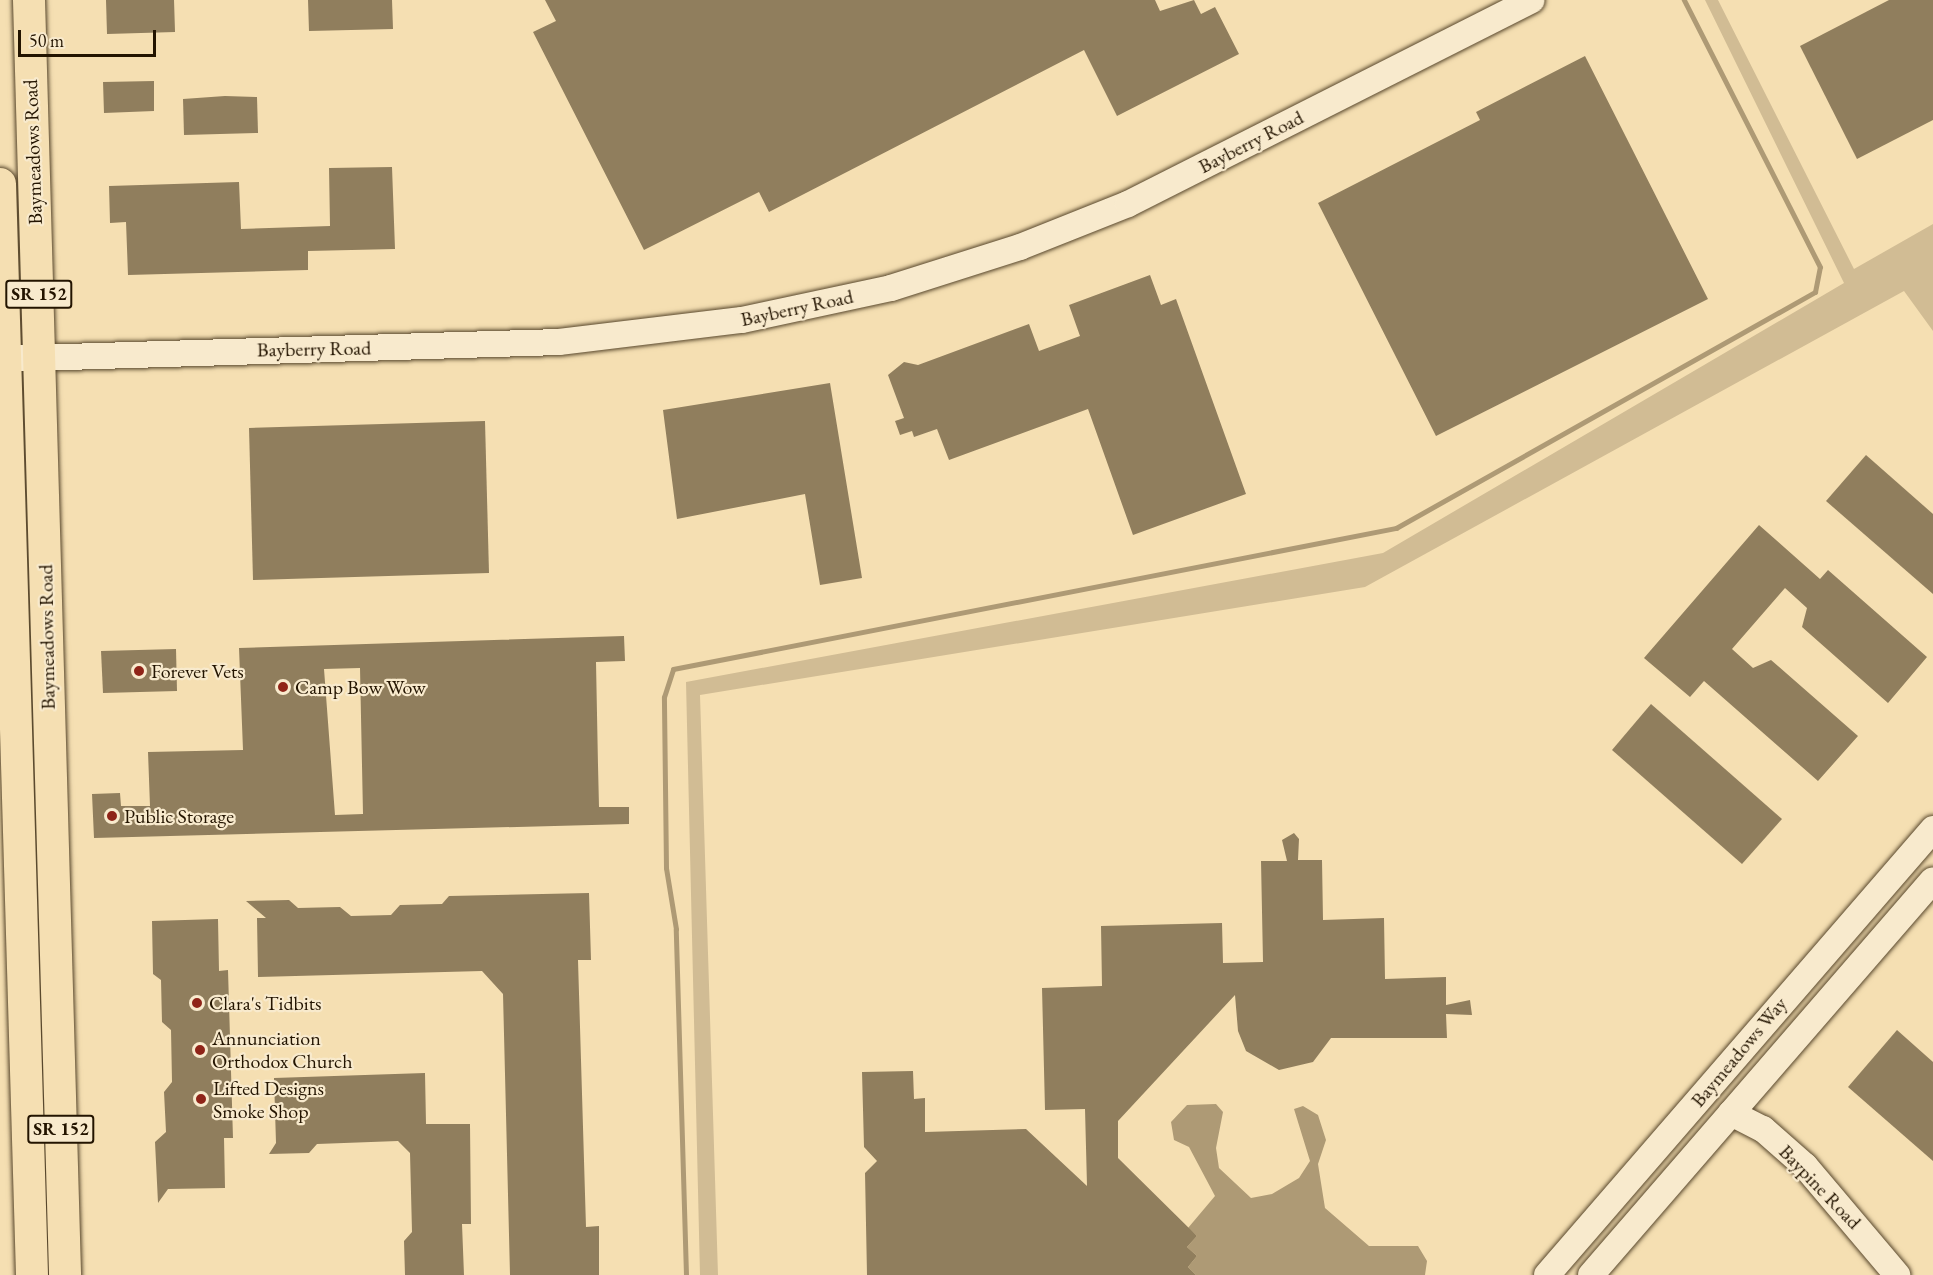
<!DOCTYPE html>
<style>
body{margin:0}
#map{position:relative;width:1933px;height:1275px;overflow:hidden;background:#f5dfb2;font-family:"EB Garamond",serif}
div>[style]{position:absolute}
.green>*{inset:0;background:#d1bc94}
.water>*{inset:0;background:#ae9a75}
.stream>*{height:5px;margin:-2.5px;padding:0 2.5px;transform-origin:2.5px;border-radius:2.5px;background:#ae9a75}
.building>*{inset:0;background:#907e5d}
.roads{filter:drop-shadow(0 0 2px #58472c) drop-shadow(0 0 2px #58472c)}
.minor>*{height:26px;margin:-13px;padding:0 13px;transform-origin:13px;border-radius:13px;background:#f8eacd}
.major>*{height:32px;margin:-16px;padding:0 16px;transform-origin:16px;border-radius:16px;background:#f5dfb2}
.dots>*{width:16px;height:16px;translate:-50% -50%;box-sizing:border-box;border:3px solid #f8eacd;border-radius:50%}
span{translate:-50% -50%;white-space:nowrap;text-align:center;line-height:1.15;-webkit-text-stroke:4.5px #f8eacd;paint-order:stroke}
.shield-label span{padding:2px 4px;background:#f8eacd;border:2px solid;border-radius:4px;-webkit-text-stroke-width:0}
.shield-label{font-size:18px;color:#231400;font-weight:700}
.street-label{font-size:20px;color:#231400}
.poi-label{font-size:20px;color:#231400}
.left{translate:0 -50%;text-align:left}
.scale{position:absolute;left:18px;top:30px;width:138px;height:27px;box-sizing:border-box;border:3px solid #231400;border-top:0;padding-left:8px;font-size:18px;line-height:21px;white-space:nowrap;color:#231400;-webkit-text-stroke:4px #f8eacd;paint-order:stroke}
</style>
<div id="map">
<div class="green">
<i style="clip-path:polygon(1705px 0,1718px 0,1854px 269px,1933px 224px,1933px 331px,1904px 291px,1365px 587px,700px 695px,718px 1275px,700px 1275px,686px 682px,1383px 553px,1844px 283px)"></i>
</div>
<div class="water">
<i style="clip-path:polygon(1216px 1104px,1223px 1112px,1216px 1148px,1219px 1168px,1251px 1198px,1272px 1194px,1299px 1178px,1310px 1161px,1294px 1109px,1303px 1106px,1318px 1115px,1326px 1140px,1318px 1164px,1325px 1208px,1369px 1246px,1418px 1246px,1427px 1261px,1425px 1275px,1196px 1275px,1188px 1267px,1197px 1256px,1187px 1247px,1197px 1236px,1188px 1228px,1215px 1196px,1189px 1147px,1174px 1140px,1171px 1122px,1187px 1105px)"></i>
</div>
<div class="stream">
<i style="left:686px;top:1275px;width:346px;rotate:-91.7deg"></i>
<i style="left:676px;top:929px;width:62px;rotate:-99.3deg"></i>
<i style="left:666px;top:868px;width:171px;rotate:-90.7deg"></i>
<i style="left:664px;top:697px;width:29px;rotate:-72deg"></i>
<i style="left:673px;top:669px;width:737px;rotate:-11.04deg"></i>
<i style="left:1396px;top:528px;width:481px;rotate:-29.4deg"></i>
<i style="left:1815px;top:292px;width:25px;rotate:-79deg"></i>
<i style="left:1820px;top:267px;width:300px;rotate:-117deg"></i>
</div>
<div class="building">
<i style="clip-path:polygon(106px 0,174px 0,175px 32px,107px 34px)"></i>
<i style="clip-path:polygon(308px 0,392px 0,393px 29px,309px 31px)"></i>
<i style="clip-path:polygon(545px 0,1155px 0,1160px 11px,1194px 0,1201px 14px,1215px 7px,1239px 54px,1117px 116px,1084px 50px,769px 212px,759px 192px,644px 250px,533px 32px,556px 21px)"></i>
<i style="clip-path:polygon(1889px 0,1933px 0,1933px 120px,1857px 159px,1800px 46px)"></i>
<i style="clip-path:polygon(1585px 56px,1708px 299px,1436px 436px,1318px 203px,1480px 120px,1476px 112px)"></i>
<i style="clip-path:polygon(154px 81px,154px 111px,104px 113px,103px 82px)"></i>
<i style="clip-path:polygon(225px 96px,257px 97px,258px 133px,184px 135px,183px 99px)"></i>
<i style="clip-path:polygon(392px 167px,395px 249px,308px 251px,308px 270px,128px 275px,126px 222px,110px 223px,109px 186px,239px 182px,241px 229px,330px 226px,329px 168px)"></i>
<i style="clip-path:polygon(1150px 275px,1161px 305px,1176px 299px,1246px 494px,1133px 535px,1088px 409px,949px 460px,937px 429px,914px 437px,912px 431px,900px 435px,895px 421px,904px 418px,888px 375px,904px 362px,918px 365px,1029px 324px,1039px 351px,1080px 336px,1069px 305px)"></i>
<i style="clip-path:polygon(830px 383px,862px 578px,820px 585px,805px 494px,677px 519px,663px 410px)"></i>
<i style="clip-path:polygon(485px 421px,489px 573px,253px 580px,249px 428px)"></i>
<i style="clip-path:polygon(1866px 455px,1933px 514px,1933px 594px,1826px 501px)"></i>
<i style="clip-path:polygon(1759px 525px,1820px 579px,1828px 570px,1927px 657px,1888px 703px,1802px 627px,1807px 608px,1785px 588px,1732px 649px,1753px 668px,1771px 660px,1858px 736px,1818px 781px,1704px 681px,1690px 697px,1644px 658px)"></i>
<i style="clip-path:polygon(evenodd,624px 636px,625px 661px,596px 662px,598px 765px,599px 807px,629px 807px,629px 824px,94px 838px,92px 794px,120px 793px,121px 806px,150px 806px,148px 752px,243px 750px,239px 648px,624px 636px,360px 668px,363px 814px,335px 815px,324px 669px,360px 668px)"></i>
<i style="clip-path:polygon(176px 649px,177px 691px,103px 693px,101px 651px)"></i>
<i style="clip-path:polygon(1651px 704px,1782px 819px,1742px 864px,1612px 750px)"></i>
<i style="clip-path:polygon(1294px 833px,1299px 839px,1298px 860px,1322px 860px,1323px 920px,1384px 918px,1385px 979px,1446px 977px,1446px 1005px,1470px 1000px,1472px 1015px,1446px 1014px,1447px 1038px,1331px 1038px,1313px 1062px,1279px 1070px,1246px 1051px,1238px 1031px,1235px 995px,1118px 1121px,1118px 1158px,1197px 1236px,1187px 1247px,1197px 1256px,1188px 1267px,1196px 1275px,867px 1275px,865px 1173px,877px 1161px,864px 1147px,862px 1072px,913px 1071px,914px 1099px,925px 1098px,925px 1132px,1026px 1129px,1087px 1186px,1085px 1109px,1045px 1110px,1042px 988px,1102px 986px,1101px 926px,1222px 923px,1223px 963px,1263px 962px,1261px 861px,1287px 861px,1282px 840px)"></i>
<i style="clip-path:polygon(589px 893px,591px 960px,578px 960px,586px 1227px,599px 1226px,599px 1275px,510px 1275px,503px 994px,482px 971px,258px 977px,257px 918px,266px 918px,246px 901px,289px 900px,298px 908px,340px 907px,351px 916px,391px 915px,400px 905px,442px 904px,449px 896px)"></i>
<i style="clip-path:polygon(218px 919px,219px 971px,228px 970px,233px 1138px,224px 1138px,225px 1188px,168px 1189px,158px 1203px,155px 1142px,166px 1132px,164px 1092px,172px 1082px,171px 1030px,162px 1022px,161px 980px,153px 974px,152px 921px)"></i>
<i style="clip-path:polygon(1897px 1030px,1933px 1062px,1933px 1161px,1848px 1087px)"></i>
<i style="clip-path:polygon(425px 1073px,426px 1124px,470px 1124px,471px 1224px,462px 1224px,464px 1275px,405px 1275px,404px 1241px,412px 1232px,410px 1153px,398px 1141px,317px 1144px,309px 1153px,269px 1154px,276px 1143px,274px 1078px)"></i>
</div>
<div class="roads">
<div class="minor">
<i style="left:0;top:359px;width:559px;rotate:-1.74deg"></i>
<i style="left:559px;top:342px;width:184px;rotate:-6.9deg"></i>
<i style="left:742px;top:320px;width:152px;rotate:-12.1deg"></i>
<i style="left:891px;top:288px;width:135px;rotate:-17.6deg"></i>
<i style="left:1020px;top:247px;width:116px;rotate:-21.7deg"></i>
<i style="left:1128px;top:204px;width:452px;rotate:-26.8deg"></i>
<i style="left:1731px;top:1113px;width:36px;rotate:27deg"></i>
<i style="left:1763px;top:1129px;width:56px;rotate:41.4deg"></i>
<i style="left:1805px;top:1166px;width:143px;rotate:49.8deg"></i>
<i style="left:1547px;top:1275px;width:590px;rotate:-49.12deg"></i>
<i style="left:1591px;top:1275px;width:522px;rotate:-49.11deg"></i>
</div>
<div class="major">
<i style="left:29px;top:0;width:1276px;rotate:88.38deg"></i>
<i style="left:0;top:184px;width:1091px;rotate:88.32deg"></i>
</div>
</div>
<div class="dots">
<i style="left:139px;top:671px;background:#8f2418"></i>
<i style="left:283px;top:687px;background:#8f2418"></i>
<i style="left:112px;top:816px;background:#8f2418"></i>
<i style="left:197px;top:1003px;background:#8f2418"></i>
<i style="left:200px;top:1050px;background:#8f2418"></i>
<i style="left:201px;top:1099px;background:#8f2418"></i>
</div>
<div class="shield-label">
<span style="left:39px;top:294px">SR 152</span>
<span style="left:61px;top:1129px">SR 152</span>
</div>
<div class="street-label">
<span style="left:1251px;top:142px;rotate:-27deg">Bayberry Road</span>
<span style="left:33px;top:152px;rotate:-92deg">Baymeadows Road</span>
<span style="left:797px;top:308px;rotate:-12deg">Bayberry Road</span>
<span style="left:314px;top:349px;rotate:-1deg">Bayberry Road</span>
<span style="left:47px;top:637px;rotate:-91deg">Baymeadows Road</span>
<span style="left:1739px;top:1052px;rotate:-50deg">Baymeadows Way</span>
<span style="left:1820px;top:1187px;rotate:46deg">Baypine Road</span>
</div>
<div class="poi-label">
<span class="left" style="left:151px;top:671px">Forever Vets</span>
<span class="left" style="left:295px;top:687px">Camp Bow Wow</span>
<span class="left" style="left:124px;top:816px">Public Storage</span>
<span class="left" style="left:209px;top:1003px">Clara's Tidbits</span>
<span class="left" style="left:212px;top:1050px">Annunciation<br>Orthodox Church</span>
<span class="left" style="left:213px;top:1100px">Lifted Designs<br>Smoke Shop</span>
</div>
<div class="scale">50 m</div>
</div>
